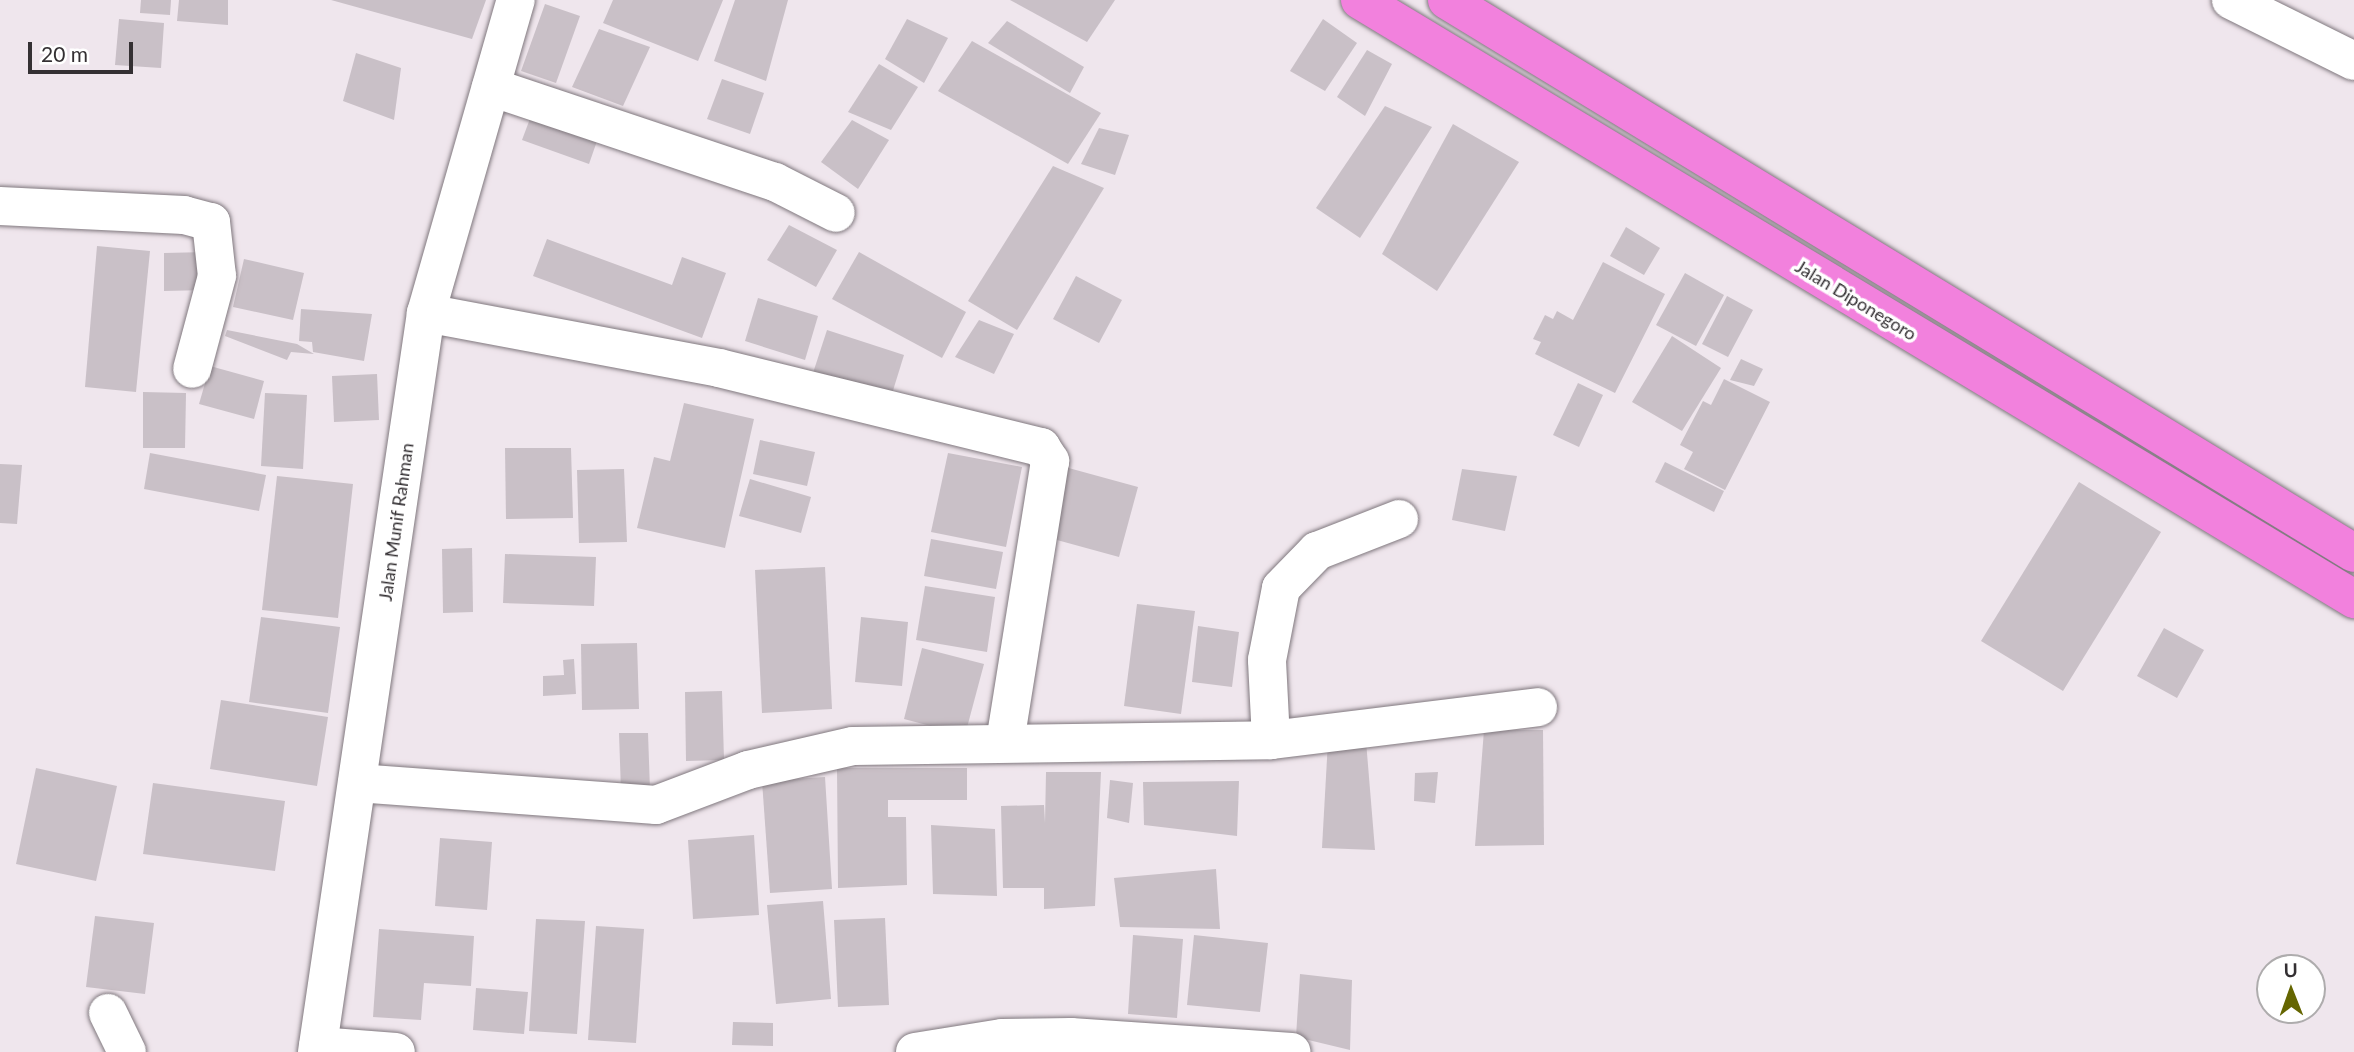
<!DOCTYPE html>
<style>
body{margin:0}
#map{position:relative;width:2354px;height:1052px;overflow:hidden;background:#efe6ed;font-family:Lato,sans-serif}
div>[style]{position:absolute}
.building>*{inset:0;background:#c9c0c7}
.roads{filter:drop-shadow(0 0 2px #80787e) drop-shadow(0 0 2px #80787e)}
.minor>*{height:38px;margin:-19px;padding:0 19px;transform-origin:19px;border-radius:19px;background:#fff}
.highway>*{height:38px;margin:-19px;padding:0 19px;transform-origin:19px;border-radius:19px;background:#f281dd}
span{translate:-50% -50%;white-space:nowrap;text-align:center;line-height:1.15;-webkit-text-stroke:7px #fff;paint-order:stroke}
.street-label{font-size:18px;color:#343033}
.north{position:absolute;left:2256px;top:954px;width:70px;height:70px;box-sizing:border-box;background:#fff;border:2px solid #aeacad;border-radius:50%;rotate:359deg;font-size:19px;font-weight:700;line-height:28px;text-align:center;color:#343033}
.north::after{content:'';display:block;margin:auto;width:24px;height:32px;background:#656601;clip-path:polygon(50% 0,100% 100%,50% 72%,0 100%)}
.scale{position:absolute;left:28px;top:42px;width:105px;height:32px;box-sizing:border-box;border:4px solid #343033;border-top:0;padding-left:9px;font-size:21px;line-height:24px;white-space:nowrap;color:#343033;-webkit-text-stroke:5px #fff;paint-order:stroke}
</style>
<div id="map">
<div class="building">
<i style="clip-path:polygon(141px 0,171px 0,170px 15px,140px 13px)"></i>
<i style="clip-path:polygon(179px 0,228px 0,228px 25px,177px 21px)"></i>
<i style="clip-path:polygon(331px 0,486px 0,472px 39px)"></i>
<i style="clip-path:polygon(613px 0,723px 0,698px 61px,603px 23px)"></i>
<i style="clip-path:polygon(735px 0,788px 0,766px 81px,714px 61px)"></i>
<i style="clip-path:polygon(1010px 0,1115px 0,1087px 42px)"></i>
<i style="clip-path:polygon(545px 4px,580px 16px,556px 83px,521px 71px)"></i>
<i style="clip-path:polygon(119px 19px,164px 23px,161px 68px,115px 65px)"></i>
<i style="clip-path:polygon(907px 19px,948px 38px,924px 83px,885px 59px)"></i>
<i style="clip-path:polygon(1323px 19px,1357px 43px,1325px 91px,1290px 71px)"></i>
<i style="clip-path:polygon(1007px 21px,1084px 67px,1070px 93px,988px 43px)"></i>
<i style="clip-path:polygon(599px 29px,650px 47px,623px 106px,572px 87px)"></i>
<i style="clip-path:polygon(972px 41px,1101px 113px,1068px 164px,938px 91px)"></i>
<i style="clip-path:polygon(1367px 50px,1392px 64px,1365px 116px,1337px 97px)"></i>
<i style="clip-path:polygon(356px 53px,401px 68px,394px 120px,343px 101px)"></i>
<i style="clip-path:polygon(879px 64px,918px 87px,891px 130px,848px 112px)"></i>
<i style="clip-path:polygon(722px 79px,764px 93px,750px 134px,707px 119px)"></i>
<i style="clip-path:polygon(1385px 106px,1432px 127px,1360px 238px,1316px 208px)"></i>
<i style="clip-path:polygon(531px 116px,597px 141px,589px 164px,522px 140px)"></i>
<i style="clip-path:polygon(852px 120px,889px 140px,858px 189px,821px 162px)"></i>
<i style="clip-path:polygon(1453px 124px,1519px 162px,1437px 291px,1382px 254px)"></i>
<i style="clip-path:polygon(1099px 128px,1129px 135px,1115px 175px,1081px 164px)"></i>
<i style="clip-path:polygon(1053px 166px,1104px 188px,1017px 330px,968px 301px)"></i>
<i style="clip-path:polygon(789px 225px,837px 250px,816px 287px,767px 260px)"></i>
<i style="clip-path:polygon(1626px 227px,1660px 248px,1644px 275px,1610px 256px)"></i>
<i style="clip-path:polygon(547px 239px,672px 285px,682px 257px,726px 273px,702px 338px,533px 276px)"></i>
<i style="clip-path:polygon(97px 246px,150px 251px,136px 392px,85px 387px)"></i>
<i style="clip-path:polygon(207px 252px,207px 290px,164px 291px,164px 253px)"></i>
<i style="clip-path:polygon(859px 252px,966px 312px,942px 358px,832px 299px)"></i>
<i style="clip-path:polygon(244px 259px,304px 273px,293px 320px,233px 307px)"></i>
<i style="clip-path:polygon(1603px 262px,1665px 294px,1615px 393px,1535px 354px,1541px 342px,1533px 339px,1545px 315px,1553px 319px,1557px 311px,1573px 320px)"></i>
<i style="clip-path:polygon(1685px 273px,1724px 295px,1696px 346px,1656px 325px)"></i>
<i style="clip-path:polygon(1076px 276px,1122px 300px,1099px 343px,1053px 319px)"></i>
<i style="clip-path:polygon(1727px 296px,1753px 310px,1728px 357px,1702px 344px)"></i>
<i style="clip-path:polygon(758px 298px,818px 316px,805px 360px,745px 341px)"></i>
<i style="clip-path:polygon(301px 309px,372px 314px,364px 361px,313px 352px,312px 342px,299px 341px)"></i>
<i style="clip-path:polygon(979px 320px,1014px 334px,994px 374px,955px 357px)"></i>
<i style="clip-path:polygon(227px 330px,297px 344px,314px 354px,291px 352px,287px 360px,225px 336px)"></i>
<i style="clip-path:polygon(827px 330px,904px 355px,891px 397px,813px 373px)"></i>
<i style="clip-path:polygon(1672px 336px,1721px 368px,1682px 431px,1632px 402px)"></i>
<i style="clip-path:polygon(1741px 359px,1763px 369px,1754px 386px,1730px 380px)"></i>
<i style="clip-path:polygon(210px 366px,264px 381px,254px 419px,199px 404px)"></i>
<i style="clip-path:polygon(377px 374px,379px 420px,334px 422px,332px 376px)"></i>
<i style="clip-path:polygon(1724px 379px,1770px 402px,1725px 490px,1684px 469px,1693px 452px,1680px 445px,1703px 401px,1711px 405px)"></i>
<i style="clip-path:polygon(1578px 383px,1603px 395px,1579px 447px,1553px 435px)"></i>
<i style="clip-path:polygon(143px 392px,186px 393px,185px 448px,143px 448px)"></i>
<i style="clip-path:polygon(265px 393px,307px 395px,303px 469px,261px 466px)"></i>
<i style="clip-path:polygon(684px 403px,754px 419px,725px 548px,637px 528px,654px 457px,670px 461px)"></i>
<i style="clip-path:polygon(760px 440px,815px 452px,807px 486px,753px 474px)"></i>
<i style="clip-path:polygon(505px 448px,571px 448px,573px 518px,506px 519px)"></i>
<i style="clip-path:polygon(150px 453px,266px 475px,259px 511px,144px 489px)"></i>
<i style="clip-path:polygon(948px 453px,1022px 467px,1006px 547px,931px 532px)"></i>
<i style="clip-path:polygon(1665px 462px,1724px 491px,1714px 512px,1655px 482px)"></i>
<i style="clip-path:polygon(0 464px,22px 465px,17px 524px,0 523px)"></i>
<i style="clip-path:polygon(1065px 467px,1138px 487px,1119px 557px,1046px 537px)"></i>
<i style="clip-path:polygon(624px 469px,627px 542px,579px 543px,577px 470px)"></i>
<i style="clip-path:polygon(1462px 469px,1517px 476px,1505px 531px,1452px 520px)"></i>
<i style="clip-path:polygon(277px 476px,353px 484px,338px 618px,262px 610px)"></i>
<i style="clip-path:polygon(750px 479px,811px 497px,801px 533px,739px 516px)"></i>
<i style="clip-path:polygon(2079px 482px,2161px 532px,2063px 691px,1981px 641px)"></i>
<i style="clip-path:polygon(931px 539px,1003px 552px,996px 589px,924px 576px)"></i>
<i style="clip-path:polygon(472px 548px,473px 612px,443px 613px,442px 549px)"></i>
<i style="clip-path:polygon(505px 554px,596px 557px,594px 606px,503px 603px)"></i>
<i style="clip-path:polygon(825px 567px,832px 709px,762px 713px,755px 570px)"></i>
<i style="clip-path:polygon(925px 586px,995px 597px,987px 652px,916px 640px)"></i>
<i style="clip-path:polygon(1137px 604px,1195px 611px,1181px 714px,1124px 706px)"></i>
<i style="clip-path:polygon(261px 617px,340px 627px,328px 713px,249px 702px)"></i>
<i style="clip-path:polygon(861px 617px,908px 622px,902px 686px,855px 682px)"></i>
<i style="clip-path:polygon(1198px 626px,1239px 632px,1232px 687px,1192px 682px)"></i>
<i style="clip-path:polygon(2164px 628px,2204px 650px,2177px 698px,2137px 676px)"></i>
<i style="clip-path:polygon(637px 643px,639px 709px,582px 710px,581px 644px)"></i>
<i style="clip-path:polygon(922px 648px,984px 664px,965px 735px,904px 719px)"></i>
<i style="clip-path:polygon(574px 659px,576px 694px,543px 696px,543px 676px,564px 675px,563px 660px)"></i>
<i style="clip-path:polygon(722px 691px,724px 760px,686px 761px,685px 692px)"></i>
<i style="clip-path:polygon(221px 700px,328px 717px,317px 786px,210px 769px)"></i>
<i style="clip-path:polygon(1484px 730px,1543px 730px,1544px 845px,1475px 846px)"></i>
<i style="clip-path:polygon(619px 733px,648px 733px,650px 790px,621px 791px)"></i>
<i style="clip-path:polygon(1328px 741px,1366px 741px,1375px 850px,1322px 848px)"></i>
<i style="clip-path:polygon(36px 768px,117px 786px,96px 881px,16px 864px)"></i>
<i style="clip-path:polygon(837px 768px,967px 768px,967px 800px,888px 800px,888px 817px,906px 817px,907px 885px,838px 888px)"></i>
<i style="clip-path:polygon(1046px 772px,1101px 772px,1095px 906px,1044px 909px,1044px 888px,1003px 888px,1001px 806px,1044px 805px,1045px 823px)"></i>
<i style="clip-path:polygon(1438px 772px,1435px 803px,1414px 801px,1415px 773px)"></i>
<i style="clip-path:polygon(825px 777px,832px 889px,770px 893px,762px 781px)"></i>
<i style="clip-path:polygon(1110px 780px,1133px 783px,1129px 823px,1107px 818px)"></i>
<i style="clip-path:polygon(1239px 781px,1237px 836px,1144px 825px,1143px 782px)"></i>
<i style="clip-path:polygon(153px 783px,285px 801px,275px 871px,143px 854px)"></i>
<i style="clip-path:polygon(931px 825px,995px 829px,997px 896px,933px 894px)"></i>
<i style="clip-path:polygon(754px 835px,759px 915px,693px 919px,688px 840px)"></i>
<i style="clip-path:polygon(440px 838px,492px 842px,487px 910px,435px 906px)"></i>
<i style="clip-path:polygon(1216px 869px,1220px 929px,1120px 927px,1114px 878px)"></i>
<i style="clip-path:polygon(823px 901px,831px 999px,776px 1004px,767px 905px)"></i>
<i style="clip-path:polygon(95px 916px,154px 923px,145px 994px,86px 987px)"></i>
<i style="clip-path:polygon(885px 918px,889px 1005px,838px 1007px,834px 920px)"></i>
<i style="clip-path:polygon(536px 919px,585px 921px,577px 1034px,529px 1031px)"></i>
<i style="clip-path:polygon(596px 926px,644px 929px,636px 1043px,588px 1040px)"></i>
<i style="clip-path:polygon(379px 929px,474px 936px,471px 986px,424px 983px,421px 1020px,373px 1017px)"></i>
<i style="clip-path:polygon(1133px 935px,1183px 939px,1177px 1018px,1128px 1014px)"></i>
<i style="clip-path:polygon(1194px 935px,1268px 943px,1260px 1012px,1187px 1005px)"></i>
<i style="clip-path:polygon(1300px 974px,1352px 980px,1350px 1050px,1296px 1037px)"></i>
<i style="clip-path:polygon(476px 988px,528px 992px,524px 1034px,473px 1030px)"></i>
<i style="clip-path:polygon(733px 1022px,773px 1023px,773px 1046px,732px 1045px)"></i>
</div>
<div class="roads">
<div class="minor">
<i style="left:2231px;top:0;width:137px;rotate:26.4deg"></i>
<i style="left:491px;top:87px;width:299px;rotate:18.5deg"></i>
<i style="left:775px;top:182px;width:68px;rotate:26.9deg"></i>
<i style="left:0;top:206px;width:184px;rotate:2.8deg"></i>
<i style="left:184px;top:215px;width:28px;rotate:15deg"></i>
<i style="left:211px;top:222px;width:54px;rotate:83.7deg"></i>
<i style="left:217px;top:276px;width:96px;rotate:105deg"></i>
<i style="left:426px;top:313px;width:298px;rotate:10.6deg"></i>
<i style="left:719px;top:368px;width:332px;rotate:13.8deg"></i>
<i style="left:1041px;top:447px;width:17px;rotate:57deg"></i>
<i style="left:1050px;top:461px;width:285px;rotate:99.1deg"></i>
<i style="left:1271px;top:740px;width:80px;rotate:-92.9deg"></i>
<i style="left:1267px;top:660px;width:73px;rotate:-79deg"></i>
<i style="left:1281px;top:588px;width:52px;rotate:-45.8deg"></i>
<i style="left:1317px;top:551px;width:88px;rotate:-21.3deg"></i>
<i style="left:357px;top:783px;width:300px;rotate:4.2deg"></i>
<i style="left:656px;top:805px;width:98px;rotate:-20.8deg"></i>
<i style="left:748px;top:770px;width:108px;rotate:-12.9deg"></i>
<i style="left:853px;top:746px;width:418px;rotate:-0.8deg"></i>
<i style="left:1271px;top:740px;width:269px;rotate:-7deg"></i>
<i style="left:108px;top:1013px;width:43px;rotate:64deg"></i>
<i style="left:318px;top:1046px;width:78px;rotate:4.4deg"></i>
<i style="left:317px;top:1052px;width:747px;rotate:-81.61deg"></i>
<i style="left:426px;top:313px;width:326px;rotate:-74deg"></i>
<i style="left:915px;top:1052px;width:88px;rotate:-9.1deg"></i>
<i style="left:1002px;top:1038px;width:69px;rotate:-0.8deg"></i>
<i style="left:1071px;top:1037px;width:221px;rotate:3.9deg"></i>
</div>
<div class="highway">
<i style="left:1360px;top:0;width:1161px;rotate:31.07deg"></i>
<i style="left:1447px;top:0;width:1062px;rotate:31.37deg"></i>
</div>
</div>
<div class="street-label">
<span style="left:1856px;top:300px;rotate:31deg">Jalan Diponegoro</span>
<span style="left:396px;top:522px;rotate:-82deg">Jalan Munif Rahman</span>
</div>
<div class="north">U</div>
<div class="scale">20 m</div>
</div>
